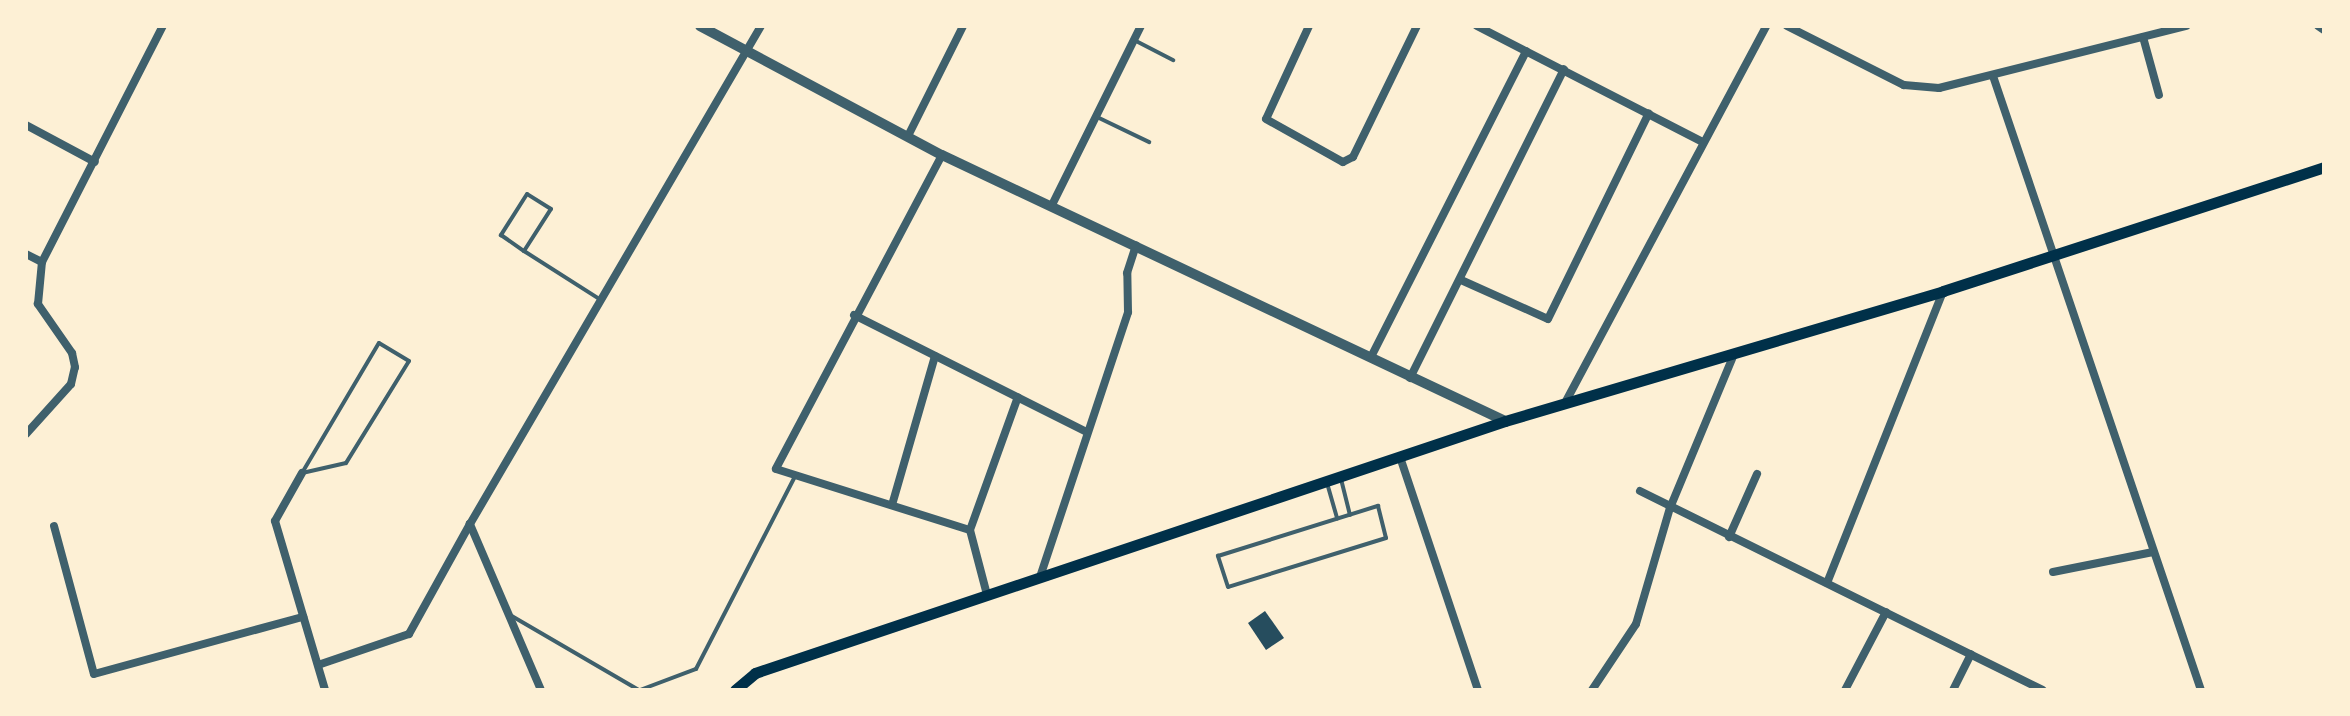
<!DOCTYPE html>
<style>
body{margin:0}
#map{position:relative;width:2350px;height:716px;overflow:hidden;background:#fdf0d5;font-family:Commissioner,sans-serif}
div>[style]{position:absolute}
.building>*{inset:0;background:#264d5e}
.service>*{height:4px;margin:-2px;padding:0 2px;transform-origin:2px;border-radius:2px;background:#3f606c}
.minor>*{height:8px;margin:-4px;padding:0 4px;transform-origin:4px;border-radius:4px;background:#3f606c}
.tertiary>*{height:10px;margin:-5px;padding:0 5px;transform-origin:5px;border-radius:5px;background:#3f606c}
.secondary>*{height:11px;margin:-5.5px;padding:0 5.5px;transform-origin:5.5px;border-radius:5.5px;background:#003049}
span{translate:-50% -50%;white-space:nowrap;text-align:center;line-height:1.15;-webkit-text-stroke:7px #fdf0d5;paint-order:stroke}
.frame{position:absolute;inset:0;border:28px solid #fdf0d5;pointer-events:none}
</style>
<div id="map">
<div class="building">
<i style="clip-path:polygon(1265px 611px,1284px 638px,1266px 650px,1248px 623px)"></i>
</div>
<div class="service">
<i style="left:1136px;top:41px;width:42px;rotate:27.2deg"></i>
<i style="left:1097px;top:117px;width:58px;rotate:25.7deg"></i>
<i style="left:524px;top:251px;width:50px;rotate:-57.3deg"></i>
<i style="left:551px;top:209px;width:28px;rotate:-148deg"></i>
<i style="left:527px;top:194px;width:49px;rotate:122.4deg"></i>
<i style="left:501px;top:235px;width:28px;rotate:35deg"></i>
<i style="left:524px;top:251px;width:91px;rotate:32.5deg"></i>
<i style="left:379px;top:343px;width:35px;rotate:31deg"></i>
<i style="left:409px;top:361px;width:120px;rotate:121.7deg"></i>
<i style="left:346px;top:463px;width:45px;rotate:167.2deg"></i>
<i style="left:302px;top:473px;width:151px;rotate:-59.4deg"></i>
<i style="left:1341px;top:479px;width:37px;rotate:76deg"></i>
<i style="left:1327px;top:483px;width:37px;rotate:74deg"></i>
<i style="left:1378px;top:506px;width:33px;rotate:76deg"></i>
<i style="left:1386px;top:538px;width:165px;rotate:162.8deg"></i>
<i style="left:1228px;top:587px;width:33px;rotate:-108deg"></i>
<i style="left:1218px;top:556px;width:168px;rotate:-17.4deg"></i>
<i style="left:510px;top:615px;width:149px;rotate:30.2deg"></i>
<i style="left:640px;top:690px;width:60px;rotate:-20.6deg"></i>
<i style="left:696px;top:669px;width:217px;rotate:-62.8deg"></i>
</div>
<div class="minor">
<i style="left:1309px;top:26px;width:102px;rotate:114.8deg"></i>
<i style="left:1266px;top:119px;width:88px;rotate:29.2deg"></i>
<i style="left:1343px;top:162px;width:11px;rotate:-27deg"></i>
<i style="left:1353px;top:157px;width:146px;rotate:-64deg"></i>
<i style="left:1477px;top:26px;width:254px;rotate:27.2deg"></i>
<i style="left:1787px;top:26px;width:131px;rotate:26.8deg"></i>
<i style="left:1904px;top:85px;width:35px;rotate:5deg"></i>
<i style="left:1939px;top:88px;width:255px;rotate:-14.1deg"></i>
<i style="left:2318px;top:26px;width:7px;rotate:34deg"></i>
<i style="left:2143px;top:37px;width:60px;rotate:74.6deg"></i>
<i style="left:1993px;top:76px;width:648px;rotate:71.29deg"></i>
<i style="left:26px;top:125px;width:78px;rotate:28.2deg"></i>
<i style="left:908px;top:136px;width:123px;rotate:-63.4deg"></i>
<i style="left:942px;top:155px;width:355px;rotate:117.9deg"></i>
<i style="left:776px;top:469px;width:203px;rotate:17.5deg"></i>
<i style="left:1052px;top:205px;width:200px;rotate:-63.6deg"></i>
<i style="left:26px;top:254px;width:18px;rotate:27deg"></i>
<i style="left:1461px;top:280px;width:95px;rotate:24.1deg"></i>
<i style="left:1548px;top:319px;width:229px;rotate:-63.9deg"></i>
<i style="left:854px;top:315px;width:261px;rotate:26.7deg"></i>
<i style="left:1371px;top:357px;width:343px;rotate:-63.1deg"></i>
<i style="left:1410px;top:378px;width:345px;rotate:-63.5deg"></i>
<i style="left:1565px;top:403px;width:427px;rotate:-61.9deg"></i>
<i style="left:26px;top:434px;width:67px;rotate:-48deg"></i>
<i style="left:71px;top:384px;width:17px;rotate:-77deg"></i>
<i style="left:75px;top:367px;width:14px;rotate:-102deg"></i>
<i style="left:72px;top:353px;width:60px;rotate:-124.8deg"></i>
<i style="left:38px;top:304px;width:42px;rotate:-84.6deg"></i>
<i style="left:42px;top:262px;width:265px;rotate:-62.9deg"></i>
<i style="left:1400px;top:457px;width:246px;rotate:71.5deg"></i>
<i style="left:302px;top:473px;width:55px;rotate:119.4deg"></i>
<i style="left:275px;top:521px;width:176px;rotate:73.5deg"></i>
<i style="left:1640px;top:491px;width:449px;rotate:26.3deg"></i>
<i style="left:892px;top:505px;width:155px;rotate:-73.9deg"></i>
<i style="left:54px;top:526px;width:153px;rotate:74.9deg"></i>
<i style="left:94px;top:674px;width:217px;rotate:-15.3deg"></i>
<i style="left:970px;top:530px;width:141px;rotate:-70.2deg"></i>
<i style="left:970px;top:530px;width:67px;rotate:75.3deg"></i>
<i style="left:1729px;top:537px;width:69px;rotate:-66deg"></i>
<i style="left:2053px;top:572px;width:102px;rotate:-11.3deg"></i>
<i style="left:1040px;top:577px;width:279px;rotate:-71.6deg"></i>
<i style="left:1128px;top:312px;width:39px;rotate:-91deg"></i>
<i style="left:1127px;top:273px;width:29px;rotate:-72deg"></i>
<i style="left:1827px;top:583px;width:314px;rotate:-68.3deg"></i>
<i style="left:318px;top:665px;width:96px;rotate:-18.8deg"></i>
<i style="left:409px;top:634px;width:126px;rotate:-61deg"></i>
<i style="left:541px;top:690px;width:181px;rotate:-113.2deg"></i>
<i style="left:470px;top:524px;width:577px;rotate:-59.7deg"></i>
<i style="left:1592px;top:690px;width:79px;rotate:-56.3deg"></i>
<i style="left:1636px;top:624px;width:121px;rotate:-73.7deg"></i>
<i style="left:1670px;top:508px;width:167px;rotate:-67.4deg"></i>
<i style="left:1845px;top:690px;width:88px;rotate:-62.3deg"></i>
<i style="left:1953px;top:690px;width:40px;rotate:-63.4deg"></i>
</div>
<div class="tertiary">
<i style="left:700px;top:26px;width:274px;rotate:28.1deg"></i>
<i style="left:942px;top:155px;width:623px;rotate:25.29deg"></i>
</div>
<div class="secondary">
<i style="left:735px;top:690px;width:26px;rotate:-40deg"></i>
<i style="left:755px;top:673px;width:791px;rotate:-18.57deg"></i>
<i style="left:1505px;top:421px;width:457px;rotate:-16.5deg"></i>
<i style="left:1943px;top:291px;width:401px;rotate:-18deg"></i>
</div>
<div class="frame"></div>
</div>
